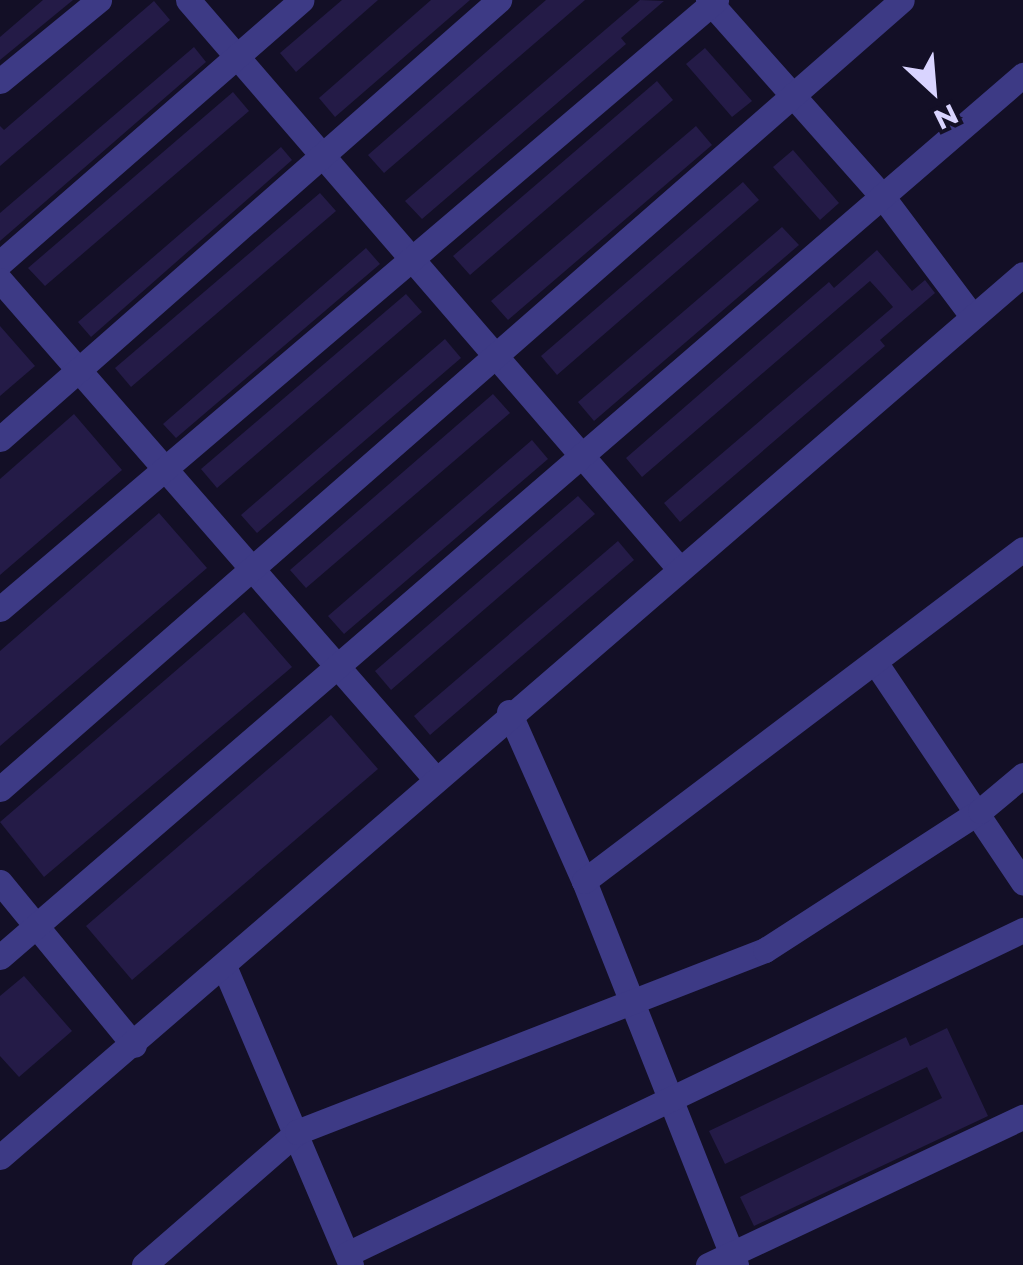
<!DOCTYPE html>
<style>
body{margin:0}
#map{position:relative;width:1023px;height:1265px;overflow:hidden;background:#130f26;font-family:Montserrat,sans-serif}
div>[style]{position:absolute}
.building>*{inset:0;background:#241b47}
.minor>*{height:25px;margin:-12.5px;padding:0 12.5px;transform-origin:12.5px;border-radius:12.5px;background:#3d3a85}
span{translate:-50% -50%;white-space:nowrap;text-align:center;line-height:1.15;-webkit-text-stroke:9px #130f26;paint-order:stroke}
.north{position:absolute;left:883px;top:40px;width:100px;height:100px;-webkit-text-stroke:8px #130f26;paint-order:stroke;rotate:154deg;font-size:28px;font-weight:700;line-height:40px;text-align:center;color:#d9d4ff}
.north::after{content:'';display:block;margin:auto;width:35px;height:45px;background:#d9d4ff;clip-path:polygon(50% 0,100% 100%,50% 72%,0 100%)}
</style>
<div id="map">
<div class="building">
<i style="clip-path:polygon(43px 0,73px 0,0 60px,0 37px)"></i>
<i style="clip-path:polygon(342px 0,378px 0,296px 72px,280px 53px)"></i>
<i style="clip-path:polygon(431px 0,470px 0,335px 117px,319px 98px)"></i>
<i style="clip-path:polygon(546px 0,585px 0,384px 173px,368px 155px)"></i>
<i style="clip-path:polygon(640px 0,664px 1px,621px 38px,626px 44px,422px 219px,405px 201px)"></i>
<i style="clip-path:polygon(154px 1px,170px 20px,0 166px,0 126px,4px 130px)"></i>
<i style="clip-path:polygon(194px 47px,206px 62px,0 241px,0 213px)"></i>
<i style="clip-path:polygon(705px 48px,752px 101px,732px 117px,686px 64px)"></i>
<i style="clip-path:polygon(657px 81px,673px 100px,470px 275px,453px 256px)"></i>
<i style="clip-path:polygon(233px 92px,249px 111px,45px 286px,28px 268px)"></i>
<i style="clip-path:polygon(696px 126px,712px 145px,508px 320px,491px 301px)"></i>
<i style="clip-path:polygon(281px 147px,292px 160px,91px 337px,78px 322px)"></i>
<i style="clip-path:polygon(793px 150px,839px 203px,820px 220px,773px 167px)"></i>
<i style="clip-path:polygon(743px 182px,759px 200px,557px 375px,541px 356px)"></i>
<i style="clip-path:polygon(320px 193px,336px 211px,131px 387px,115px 368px)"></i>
<i style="clip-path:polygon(782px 227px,799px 245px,594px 421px,578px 402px)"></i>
<i style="clip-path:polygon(366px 248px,380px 264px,176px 438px,163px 424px)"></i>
<i style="clip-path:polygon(877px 250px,912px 291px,925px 280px,935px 293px,880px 340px,885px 346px,680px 522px,664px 503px,893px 307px,881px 293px,870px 281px,642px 477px,626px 458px,829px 282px,834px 288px)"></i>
<i style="clip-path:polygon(406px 294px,422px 312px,217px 488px,201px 469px)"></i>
<i style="clip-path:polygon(0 326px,35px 366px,0 396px)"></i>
<i style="clip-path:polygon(445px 339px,461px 358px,257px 533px,241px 515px)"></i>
<i style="clip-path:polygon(493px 394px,510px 413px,306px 588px,290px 570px)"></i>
<i style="clip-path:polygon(74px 414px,122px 470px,0 575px,0 479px)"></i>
<i style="clip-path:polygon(532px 440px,548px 459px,344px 634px,328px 616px)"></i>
<i style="clip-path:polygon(578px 496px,595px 514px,391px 690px,375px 671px)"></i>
<i style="clip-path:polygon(159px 513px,207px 568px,0 746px,0 651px)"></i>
<i style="clip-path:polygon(618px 541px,634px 560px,430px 735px,414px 716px)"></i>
<i style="clip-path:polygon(244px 612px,292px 667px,44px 877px,0 822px)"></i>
<i style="clip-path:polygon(331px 715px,378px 769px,132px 980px,86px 926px)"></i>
<i style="clip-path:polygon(24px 976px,72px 1031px,19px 1077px,0 1056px,0 996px)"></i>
<i style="clip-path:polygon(947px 1028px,988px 1116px,754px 1226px,740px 1197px,942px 1098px,927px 1067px,725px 1164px,709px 1131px,906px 1037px,910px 1046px)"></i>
</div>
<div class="minor">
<i style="left:188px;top:0;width:748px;rotate:49.17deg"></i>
<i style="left:708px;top:0;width:262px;rotate:48.4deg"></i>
<i style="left:882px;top:196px;width:151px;rotate:53.1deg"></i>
<i style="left:0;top:81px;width:128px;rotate:-39.3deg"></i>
<i style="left:0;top:263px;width:400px;rotate:-41.1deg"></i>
<i style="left:0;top:280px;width:658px;rotate:48.88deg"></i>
<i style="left:0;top:439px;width:665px;rotate:-41.34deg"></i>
<i style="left:0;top:609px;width:940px;rotate:-40.38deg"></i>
<i style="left:877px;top:665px;width:262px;rotate:56.1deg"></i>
<i style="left:509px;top:712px;width:185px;rotate:66.1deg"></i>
<i style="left:584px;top:881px;width:413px;rotate:68.4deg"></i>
<i style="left:0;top:789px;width:1198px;rotate:-41.18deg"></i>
<i style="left:584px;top:881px;width:550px;rotate:-37.1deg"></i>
<i style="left:0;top:882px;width:211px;rotate:50.6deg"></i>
<i style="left:0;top:957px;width:1351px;rotate:-40.77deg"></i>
<i style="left:224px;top:966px;width:325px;rotate:67deg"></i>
<i style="left:0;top:1157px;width:1351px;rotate:-40.8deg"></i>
<i style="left:347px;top:1254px;width:750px;rotate:-25.61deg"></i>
<i style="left:144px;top:1265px;width:203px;rotate:-41deg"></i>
<i style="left:297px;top:1132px;width:502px;rotate:-21.25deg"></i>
<i style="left:765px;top:950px;width:256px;rotate:-32.9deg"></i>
<i style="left:980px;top:811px;width:56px;rotate:-39.9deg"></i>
<i style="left:708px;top:1265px;width:348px;rotate:-25.2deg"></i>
</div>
<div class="north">N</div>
</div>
